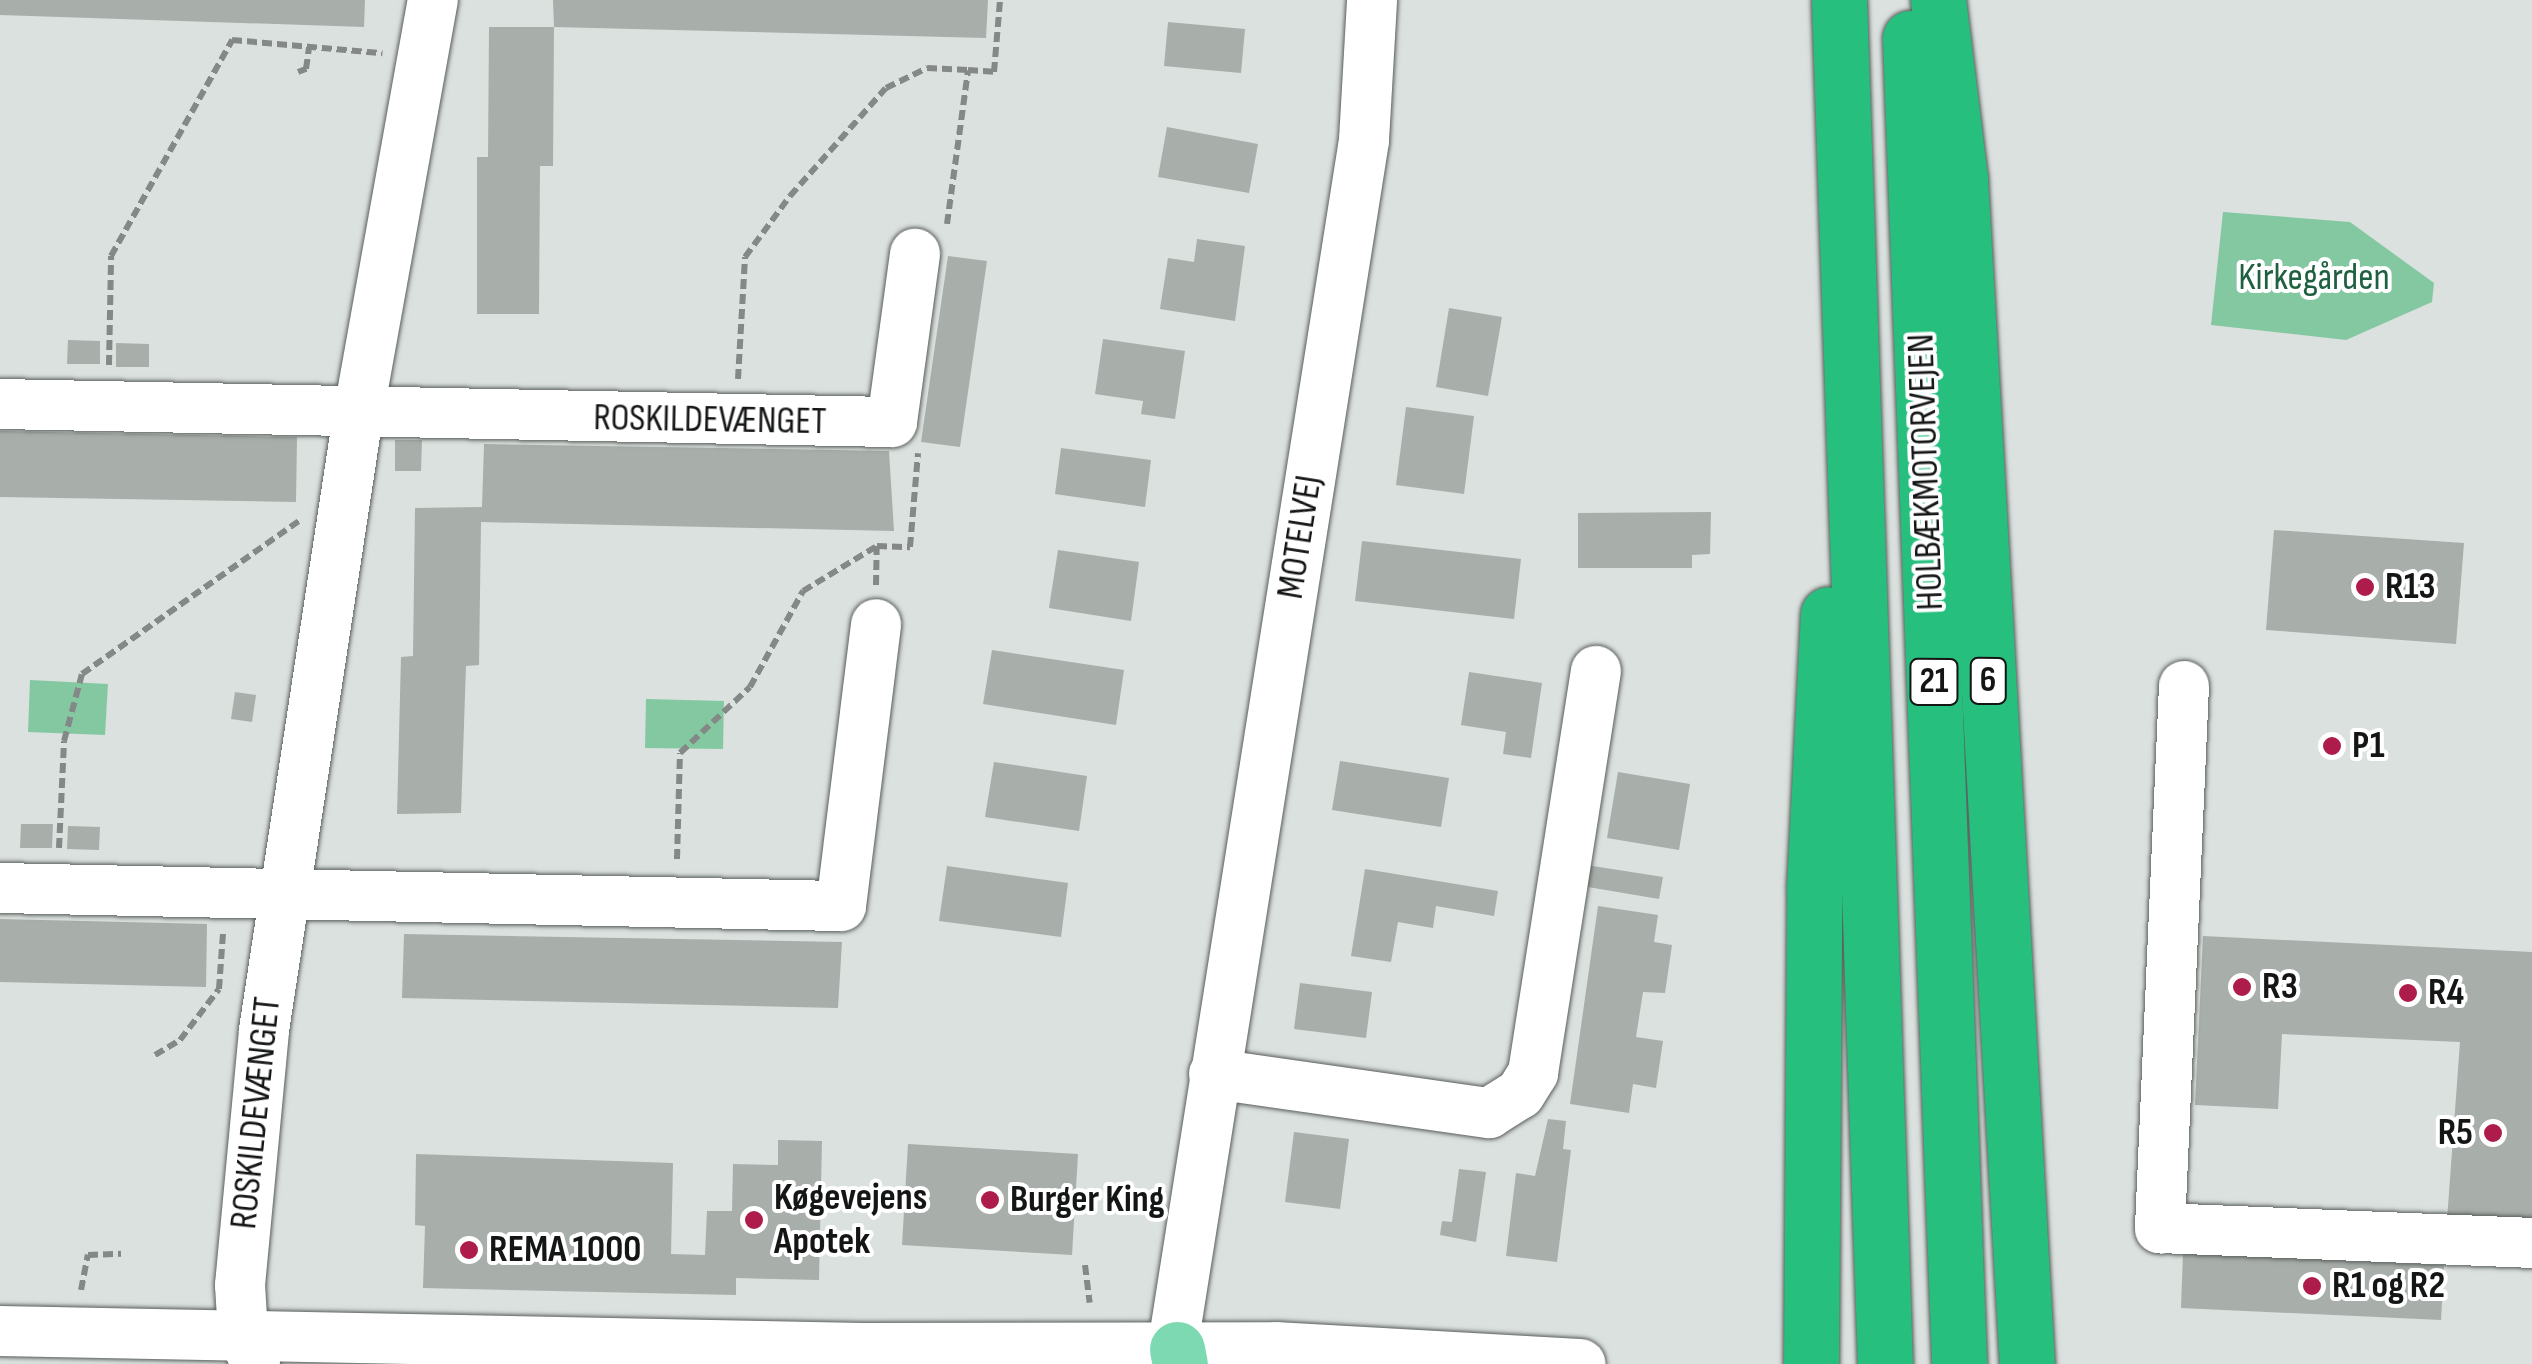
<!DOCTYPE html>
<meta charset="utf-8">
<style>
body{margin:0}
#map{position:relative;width:2532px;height:1364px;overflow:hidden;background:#dbe1de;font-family:"Sofia Sans Condensed",sans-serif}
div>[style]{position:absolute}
.green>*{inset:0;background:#84c8a2}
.building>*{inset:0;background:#a8aeaa}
.path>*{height:6px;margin-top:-3px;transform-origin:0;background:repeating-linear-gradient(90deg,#848886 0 10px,transparent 0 15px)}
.roads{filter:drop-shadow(0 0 2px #595e5b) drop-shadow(0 0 2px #595e5b)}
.minor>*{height:50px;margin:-25px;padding:0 25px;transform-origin:25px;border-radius:25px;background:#fff}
.major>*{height:55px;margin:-27.5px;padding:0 27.5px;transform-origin:27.5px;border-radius:27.5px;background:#7dd9b2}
.highway>*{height:55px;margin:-27.5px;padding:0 27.5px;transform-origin:27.5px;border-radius:27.5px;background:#27bf7e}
.dots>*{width:28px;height:28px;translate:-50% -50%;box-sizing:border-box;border:5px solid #fff;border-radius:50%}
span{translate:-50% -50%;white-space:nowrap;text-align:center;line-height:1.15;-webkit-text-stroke:8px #fff;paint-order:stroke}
.shield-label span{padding:2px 8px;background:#fff;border:2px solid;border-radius:8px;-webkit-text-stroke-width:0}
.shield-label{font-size:35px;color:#141615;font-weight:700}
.park-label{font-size:38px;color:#1f6041}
.street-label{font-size:38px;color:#141615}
.poi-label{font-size:38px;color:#141615;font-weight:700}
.left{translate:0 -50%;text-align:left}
.right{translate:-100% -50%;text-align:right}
</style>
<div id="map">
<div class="green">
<i style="clip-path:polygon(2223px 212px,2350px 222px,2434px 283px,2432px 302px,2346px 340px,2211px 325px)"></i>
<i style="clip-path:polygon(30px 680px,108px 684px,105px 735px,28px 732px)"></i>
<i style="clip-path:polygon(646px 699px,724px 701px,723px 749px,645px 748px)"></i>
</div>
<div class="building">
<i style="clip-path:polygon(0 0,365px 0,364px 27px,0 15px)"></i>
<i style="clip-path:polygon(553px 0,988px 0,986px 38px,554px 27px)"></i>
<i style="clip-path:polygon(1168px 22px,1245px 29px,1241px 73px,1164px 66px)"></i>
<i style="clip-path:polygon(489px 27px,554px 27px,553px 166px,540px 166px,539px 314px,477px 314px,477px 157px,488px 157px)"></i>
<i style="clip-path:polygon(1167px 127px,1258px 144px,1249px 193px,1158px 177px)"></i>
<i style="clip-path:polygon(1197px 239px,1245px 246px,1235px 321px,1160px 309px,1168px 258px,1194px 262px)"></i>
<i style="clip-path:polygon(948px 256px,987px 261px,960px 447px,921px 442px)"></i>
<i style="clip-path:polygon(1449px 308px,1502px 317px,1488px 396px,1436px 387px)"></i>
<i style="clip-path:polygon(1103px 339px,1185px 351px,1175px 419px,1141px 414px,1143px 401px,1095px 394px)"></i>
<i style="clip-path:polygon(68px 340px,100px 341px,100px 364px,67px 364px)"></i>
<i style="clip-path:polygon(116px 343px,149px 344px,149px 367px,116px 367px)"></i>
<i style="clip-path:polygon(1406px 407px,1474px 416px,1464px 494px,1396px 485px)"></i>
<i style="clip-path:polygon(0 431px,297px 437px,296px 502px,0 497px)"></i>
<i style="clip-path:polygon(395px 440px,422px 440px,421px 471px,395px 471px)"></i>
<i style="clip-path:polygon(484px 444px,889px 451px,894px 531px,481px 522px,479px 665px,466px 666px,461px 813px,397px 814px,401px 657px,413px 656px,415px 508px,482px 507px)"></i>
<i style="clip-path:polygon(1061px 448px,1151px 460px,1145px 507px,1055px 494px)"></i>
<i style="clip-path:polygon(1711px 512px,1710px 554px,1692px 555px,1692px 568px,1578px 568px,1578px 513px)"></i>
<i style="clip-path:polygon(2274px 530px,2464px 543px,2456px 644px,2266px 630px)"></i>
<i style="clip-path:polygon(1362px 541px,1521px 559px,1514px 619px,1355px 601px)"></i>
<i style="clip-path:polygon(1058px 550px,1139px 562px,1131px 621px,1049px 608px)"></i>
<i style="clip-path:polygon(992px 650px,1124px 670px,1116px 725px,983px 704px)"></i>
<i style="clip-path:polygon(1469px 672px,1542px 683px,1531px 758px,1503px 754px,1506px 732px,1461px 725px)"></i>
<i style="clip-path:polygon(235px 692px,256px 695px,252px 722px,231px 719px)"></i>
<i style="clip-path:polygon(1340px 761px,1449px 778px,1441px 827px,1332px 810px)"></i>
<i style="clip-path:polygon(994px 762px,1087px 776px,1079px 831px,985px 817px)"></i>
<i style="clip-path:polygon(1618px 772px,1690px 784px,1679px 850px,1607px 838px)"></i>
<i style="clip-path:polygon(21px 824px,53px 824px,52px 848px,20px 848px)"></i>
<i style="clip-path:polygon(68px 826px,100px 827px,99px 850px,67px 849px)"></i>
<i style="clip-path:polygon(1580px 864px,1663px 877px,1659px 899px,1576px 885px)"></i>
<i style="clip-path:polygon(947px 866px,1068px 883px,1061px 937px,939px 921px)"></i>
<i style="clip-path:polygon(1365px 869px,1498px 891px,1494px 916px,1436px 906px,1433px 928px,1398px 922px,1391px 962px,1351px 956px)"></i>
<i style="clip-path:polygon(1598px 906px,1658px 915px,1654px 942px,1672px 945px,1665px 993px,1643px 992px,1636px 1037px,1663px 1041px,1656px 1088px,1633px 1084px,1629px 1113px,1570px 1104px)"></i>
<i style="clip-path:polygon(0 919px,207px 924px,206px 987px,0 982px)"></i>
<i style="clip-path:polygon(404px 934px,842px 942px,838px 1008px,402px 998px)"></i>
<i style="clip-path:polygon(2203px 936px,2532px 952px,2532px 1226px,2447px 1220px,2460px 1042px,2282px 1034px,2278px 1109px,2195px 1105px)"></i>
<i style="clip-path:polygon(1300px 983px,1372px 992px,1366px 1038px,1294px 1029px)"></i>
<i style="clip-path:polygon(1548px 1119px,1566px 1121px,1563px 1149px,1571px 1150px,1557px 1262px,1506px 1256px,1516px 1173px,1535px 1176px)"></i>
<i style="clip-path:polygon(1294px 1132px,1349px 1139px,1340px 1209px,1285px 1202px)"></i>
<i style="clip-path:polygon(778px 1140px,822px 1141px,819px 1280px,736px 1278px,736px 1295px,423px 1288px,425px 1226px,415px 1225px,416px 1154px,673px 1163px,671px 1254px,705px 1255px,707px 1211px,732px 1211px,733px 1164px,778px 1165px)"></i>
<i style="clip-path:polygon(908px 1144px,1078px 1154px,1072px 1255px,902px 1245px)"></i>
<i style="clip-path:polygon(1459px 1169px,1486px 1172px,1476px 1242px,1440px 1235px,1442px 1221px,1452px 1222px)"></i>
<i style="clip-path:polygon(2183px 1253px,2444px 1265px,2441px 1320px,2181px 1308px)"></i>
</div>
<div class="path">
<i style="left:298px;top:72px;width:9px;rotate:-21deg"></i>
<i style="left:306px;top:69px;width:22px;rotate:-82deg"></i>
<i style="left:947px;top:224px;width:155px;rotate:-82.2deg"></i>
<i style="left:968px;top:70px;width:26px;rotate:4deg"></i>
<i style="left:994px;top:72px;width:72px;rotate:-85.2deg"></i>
<i style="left:109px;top:365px;width:109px;rotate:-88.9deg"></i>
<i style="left:111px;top:256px;width:248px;rotate:-60.7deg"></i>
<i style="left:232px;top:40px;width:151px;rotate:5deg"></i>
<i style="left:738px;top:379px;width:122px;rotate:-86.7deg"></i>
<i style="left:745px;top:257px;width:76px;rotate:-53.6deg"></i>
<i style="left:790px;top:196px;width:144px;rotate:-48.4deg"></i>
<i style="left:886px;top:88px;width:46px;rotate:-26deg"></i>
<i style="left:927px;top:68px;width:41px;rotate:2.8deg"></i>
<i style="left:876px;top:585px;width:39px;rotate:-89deg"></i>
<i style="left:877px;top:546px;width:33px;rotate:2deg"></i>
<i style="left:910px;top:547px;width:94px;rotate:-85.1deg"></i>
<i style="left:59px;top:848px;width:107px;rotate:-87.3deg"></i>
<i style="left:64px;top:741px;width:69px;rotate:-75deg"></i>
<i style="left:82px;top:674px;width:266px;rotate:-35.2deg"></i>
<i style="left:677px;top:859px;width:106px;rotate:-88.4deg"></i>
<i style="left:680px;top:753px;width:96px;rotate:-43.3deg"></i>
<i style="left:750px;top:687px;width:110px;rotate:-61.1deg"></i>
<i style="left:803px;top:591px;width:87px;rotate:-31.3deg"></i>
<i style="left:155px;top:1055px;width:29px;rotate:-31deg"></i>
<i style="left:180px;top:1040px;width:64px;rotate:-52.6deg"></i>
<i style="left:219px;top:989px;width:56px;rotate:-85.9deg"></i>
<i style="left:1085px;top:1265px;width:38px;rotate:83deg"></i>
<i style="left:81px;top:1290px;width:36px;rotate:-79deg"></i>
<i style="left:88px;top:1255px;width:33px;rotate:-2deg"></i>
</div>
<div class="roads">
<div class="minor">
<i style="left:0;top:404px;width:892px;rotate:1.16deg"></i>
<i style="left:892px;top:422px;width:170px;rotate:-82.2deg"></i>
<i style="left:2184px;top:686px;width:543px;rotate:92.54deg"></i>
<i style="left:2160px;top:1228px;width:372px;rotate:2.3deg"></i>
<i style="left:0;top:888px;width:841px;rotate:1.23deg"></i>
<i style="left:841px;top:906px;width:284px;rotate:-82.9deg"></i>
<i style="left:1214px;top:1074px;width:278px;rotate:8.1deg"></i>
<i style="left:1489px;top:1113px;width:36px;rotate:-32deg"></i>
<i style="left:1520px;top:1094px;width:25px;rotate:-58deg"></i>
<i style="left:1533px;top:1073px;width:407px;rotate:-81.1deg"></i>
<i style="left:0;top:1331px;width:863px;rotate:1.13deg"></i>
<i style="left:863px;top:1348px;width:414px;rotate:-0.1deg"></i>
<i style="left:1277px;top:1347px;width:304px;rotate:3.2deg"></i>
<i style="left:255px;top:1362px;width:30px;rotate:-113deg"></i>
<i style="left:243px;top:1334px;width:49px;rotate:-93.5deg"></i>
<i style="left:240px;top:1285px;width:256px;rotate:-84.6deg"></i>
<i style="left:264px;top:1030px;width:621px;rotate:-81.3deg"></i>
<i style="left:358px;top:416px;width:423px;rotate:-79.8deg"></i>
<i style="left:1170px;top:1364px;width:1239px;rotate:-80.99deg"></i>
<i style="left:1364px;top:140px;width:140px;rotate:-86.7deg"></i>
</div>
<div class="major">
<i style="left:1177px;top:1349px;width:15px;rotate:79deg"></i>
</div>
<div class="highway">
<i style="left:1839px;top:0;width:1365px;rotate:88.07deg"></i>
<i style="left:1938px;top:0;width:179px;rotate:83deg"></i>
<i style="left:1960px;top:178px;width:1188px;rotate:86.77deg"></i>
<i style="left:1910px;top:38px;width:1327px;rotate:87.88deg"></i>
<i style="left:1811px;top:1364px;width:475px;rotate:-89.6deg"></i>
<i style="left:1814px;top:889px;width:275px;rotate:-87.1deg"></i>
</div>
</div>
<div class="dots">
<i style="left:2365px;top:587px;background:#ae1c4b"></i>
<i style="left:2332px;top:746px;background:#ae1c4b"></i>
<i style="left:2242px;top:987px;background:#ae1c4b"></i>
<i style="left:2408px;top:993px;background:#ae1c4b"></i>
<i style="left:2493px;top:1133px;background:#ae1c4b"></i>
<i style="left:990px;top:1200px;background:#ae1c4b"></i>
<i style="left:754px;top:1220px;background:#ae1c4b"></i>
<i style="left:469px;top:1250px;background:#ae1c4b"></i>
<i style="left:2312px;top:1286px;background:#ae1c4b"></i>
</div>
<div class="shield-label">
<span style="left:1988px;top:681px">6</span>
<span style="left:1934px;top:682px">21</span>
</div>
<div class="park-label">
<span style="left:2314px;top:278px">Kirkegården</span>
</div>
<div class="street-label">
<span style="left:710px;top:420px;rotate:1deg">ROSKILDEVÆNGET</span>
<span style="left:1926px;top:472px;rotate:-92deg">HOLBÆKMOTORVEJEN</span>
<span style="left:1300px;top:537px;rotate:-81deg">MOTELVEJ</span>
<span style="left:256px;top:1113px;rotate:-84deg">ROSKILDEVÆNGET</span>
</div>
<div class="poi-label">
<span class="left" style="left:2385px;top:587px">R13</span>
<span class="left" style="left:2352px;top:746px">P1</span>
<span class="left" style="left:2262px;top:987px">R3</span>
<span class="left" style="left:2428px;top:993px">R4</span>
<span class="right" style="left:2473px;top:1133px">R5</span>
<span class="left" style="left:774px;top:1220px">Køgevejens<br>Apotek</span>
<span class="left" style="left:1010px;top:1200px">Burger King</span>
<span class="left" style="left:489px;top:1250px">REMA 1000</span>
<span class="left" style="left:2332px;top:1286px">R1 og R2</span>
</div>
</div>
